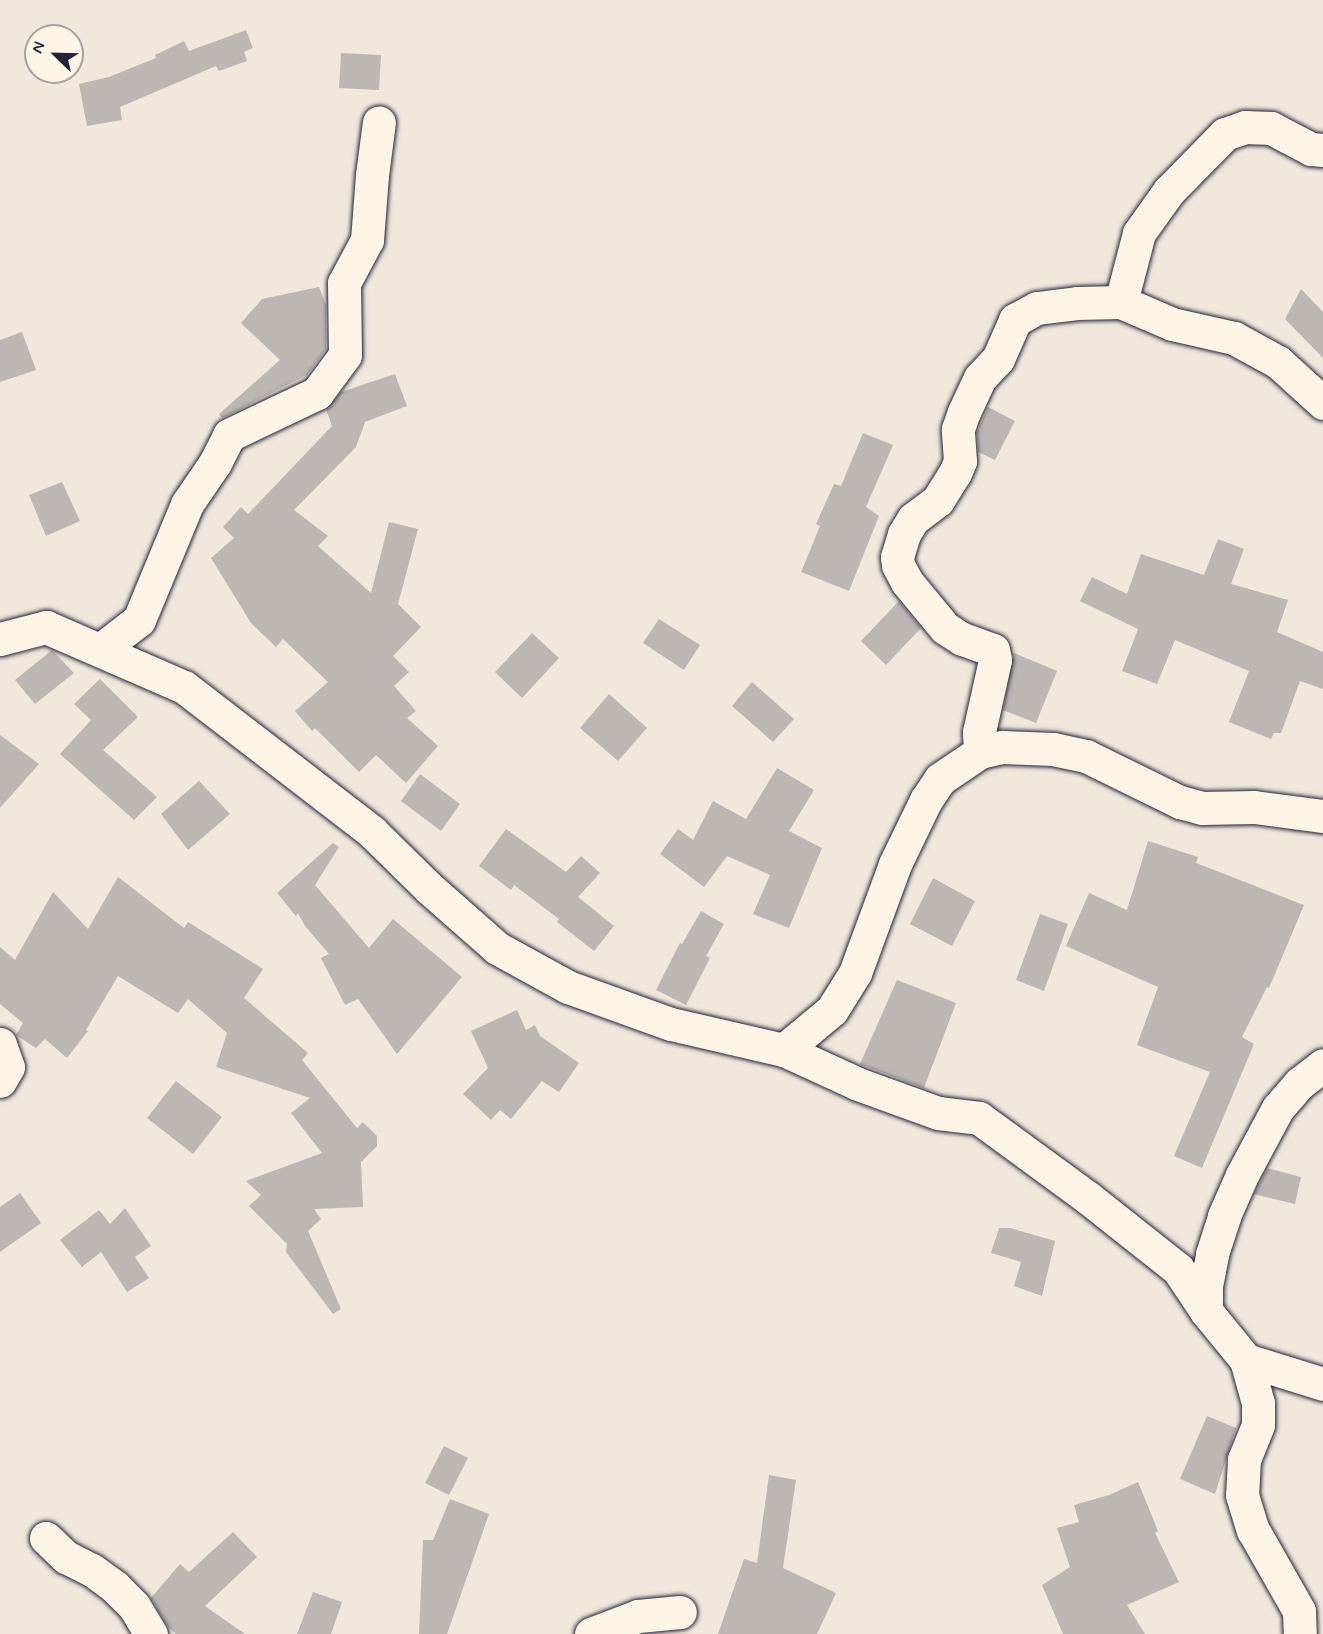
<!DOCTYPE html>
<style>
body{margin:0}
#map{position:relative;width:1323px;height:1634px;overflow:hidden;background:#efe8db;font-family:Mynerve,sans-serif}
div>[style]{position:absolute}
.building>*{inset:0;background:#bcb7b3}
.roads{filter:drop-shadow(0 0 2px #22223b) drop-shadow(0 0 2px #22223b)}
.minor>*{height:33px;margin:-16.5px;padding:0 16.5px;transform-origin:16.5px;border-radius:16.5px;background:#fcf5e5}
span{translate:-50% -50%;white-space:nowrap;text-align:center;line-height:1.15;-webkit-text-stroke:6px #fcf5e5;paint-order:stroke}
.north{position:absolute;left:24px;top:24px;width:60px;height:60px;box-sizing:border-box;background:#fcf5e5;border:2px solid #a5a1a1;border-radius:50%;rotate:293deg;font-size:16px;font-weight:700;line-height:24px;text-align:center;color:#22223b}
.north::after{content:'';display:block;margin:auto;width:21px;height:27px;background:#22223b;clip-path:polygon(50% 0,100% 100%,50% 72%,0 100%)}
</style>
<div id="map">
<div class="building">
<i style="clip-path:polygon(246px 30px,253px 48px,244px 52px,247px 61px,219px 71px,216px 66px,120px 107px,122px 120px,87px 126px,79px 84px,109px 77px,156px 58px,155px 55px,184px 41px,189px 51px)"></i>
<i style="clip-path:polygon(341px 53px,381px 55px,379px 90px,339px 88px)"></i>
<i style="clip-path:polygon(319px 287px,326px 305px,326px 349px,307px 375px,222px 418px,219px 414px,280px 360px,241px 323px,262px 299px)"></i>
<i style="clip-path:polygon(1301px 289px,1323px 312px,1323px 358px,1285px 319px)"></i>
<i style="clip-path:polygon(22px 332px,36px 370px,0 382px,0 340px)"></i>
<i style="clip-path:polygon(395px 374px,407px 406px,365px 422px,356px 447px,294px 510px,328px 536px,318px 546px,371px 593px,389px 522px,418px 529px,398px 604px,421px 627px,393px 656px,409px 672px,394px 686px,416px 711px,407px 718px,438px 746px,406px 783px,376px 755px,359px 772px,315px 728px,312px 731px,295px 711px,328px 682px,283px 639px,276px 647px,251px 623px,211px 558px,234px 538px,223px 527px,241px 507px,248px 514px,332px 426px,326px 409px,341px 392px)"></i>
<i style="clip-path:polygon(988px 407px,1015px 421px,995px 460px,978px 452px,977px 432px)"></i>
<i style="clip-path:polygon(863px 433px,893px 445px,866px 507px,879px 516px,849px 591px,801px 572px,820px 526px,816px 524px,834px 484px,841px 486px)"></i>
<i style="clip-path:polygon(62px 482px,80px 521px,46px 536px,29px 495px)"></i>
<i style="clip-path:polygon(1218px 539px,1244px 549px,1231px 584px,1288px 600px,1277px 632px,1323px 652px,1323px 689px,1300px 681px,1281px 733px,1274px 733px,1271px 739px,1229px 722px,1249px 671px,1175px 640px,1157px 684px,1122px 671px,1138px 629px,1080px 601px,1092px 577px,1127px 594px,1141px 554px,1204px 575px)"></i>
<i style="clip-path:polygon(899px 601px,921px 628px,886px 665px,861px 641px)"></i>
<i style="clip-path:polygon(659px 619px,700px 645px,684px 670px,643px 643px)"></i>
<i style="clip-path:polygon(532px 633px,559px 658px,522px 698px,495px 672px)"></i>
<i style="clip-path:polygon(52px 650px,74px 673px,35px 704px,15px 680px)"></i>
<i style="clip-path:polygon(1014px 653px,1057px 671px,1036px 723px,1003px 710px)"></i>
<i style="clip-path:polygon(100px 679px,138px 717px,103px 750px,157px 797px,134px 820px,60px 754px,91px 720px,74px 704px)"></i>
<i style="clip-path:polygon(752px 682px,794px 719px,773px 742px,732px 706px)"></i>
<i style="clip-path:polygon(609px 694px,647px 728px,618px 761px,580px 728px)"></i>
<i style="clip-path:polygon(0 735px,39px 764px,0 808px)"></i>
<i style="clip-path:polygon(777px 768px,814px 790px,789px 831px,822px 848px,789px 928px,753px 914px,770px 875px,727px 856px,704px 887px,660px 854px,678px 829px,693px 840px,713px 801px,746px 819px)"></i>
<i style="clip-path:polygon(420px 774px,460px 804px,441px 831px,401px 801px)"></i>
<i style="clip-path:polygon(199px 781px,230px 814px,188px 850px,161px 814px)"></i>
<i style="clip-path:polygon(506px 829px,566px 872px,581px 856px,600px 873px,578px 897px,614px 926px,594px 951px,557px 922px,559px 919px,514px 885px,511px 890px,479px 866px)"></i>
<i style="clip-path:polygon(1148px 841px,1198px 857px,1196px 863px,1304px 905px,1269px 988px,1267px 987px,1242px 1037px,1254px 1044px,1202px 1168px,1174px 1156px,1210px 1072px,1137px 1045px,1158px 987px,1066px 946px,1089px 893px,1127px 910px)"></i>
<i style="clip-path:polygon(333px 843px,339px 847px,315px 885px,369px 948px,393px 919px,462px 977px,397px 1054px,358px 999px,345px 1005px,321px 958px,329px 954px,305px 926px,298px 913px,296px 916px,277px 893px)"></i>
<i style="clip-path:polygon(118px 877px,184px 928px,188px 922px,263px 969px,244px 998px,308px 1053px,302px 1060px,357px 1128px,363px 1122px,377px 1136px,377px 1146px,361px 1162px,363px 1207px,314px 1209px,321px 1219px,308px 1231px,341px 1309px,333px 1314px,286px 1252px,287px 1244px,249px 1206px,261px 1195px,246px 1181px,322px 1153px,291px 1113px,310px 1098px,216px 1067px,227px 1033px,188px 999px,178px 1013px,118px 976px,86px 1030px,88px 1031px,67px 1058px,45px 1039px,36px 1048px,16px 1035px,23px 1023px,0 1004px,0 947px,15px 960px,53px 892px,88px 929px)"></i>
<i style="clip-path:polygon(933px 878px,975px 901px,952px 946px,910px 924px)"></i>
<i style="clip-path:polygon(701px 911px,724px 924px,706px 956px,710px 958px,686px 1005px,656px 990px,680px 943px,682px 944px)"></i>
<i style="clip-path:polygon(1040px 914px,1068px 924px,1044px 991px,1016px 980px)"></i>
<i style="clip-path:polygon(897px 980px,956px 1003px,924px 1088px,860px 1064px)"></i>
<i style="clip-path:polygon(517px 1010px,526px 1030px,535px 1025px,540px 1036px,579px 1063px,559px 1092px,542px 1081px,511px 1119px,500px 1110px,491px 1120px,463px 1094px,488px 1068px,471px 1031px)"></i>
<i style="clip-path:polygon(176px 1081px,222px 1117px,193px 1154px,147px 1118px)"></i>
<i style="clip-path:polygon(1267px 1168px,1301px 1177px,1295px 1204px,1254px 1194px)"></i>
<i style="clip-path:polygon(20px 1193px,41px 1223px,0 1252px,0 1207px)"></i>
<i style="clip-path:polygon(125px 1208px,151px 1246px,135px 1257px,149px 1278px,127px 1292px,101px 1252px,82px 1267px,60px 1240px,99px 1210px,110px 1224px)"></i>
<i style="clip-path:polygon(999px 1228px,1010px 1228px,1055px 1241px,1042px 1296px,1014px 1286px,1021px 1262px,991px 1253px)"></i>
<i style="clip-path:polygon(1207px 1416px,1236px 1428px,1215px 1494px,1180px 1479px)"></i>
<i style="clip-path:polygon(444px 1446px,468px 1458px,449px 1495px,425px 1483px)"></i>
<i style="clip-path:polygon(769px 1475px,796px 1480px,783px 1568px,836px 1593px,817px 1634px,718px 1634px,744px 1559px,757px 1563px)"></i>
<i style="clip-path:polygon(1138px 1482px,1158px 1531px,1155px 1533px,1179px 1582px,1127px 1605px,1145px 1634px,1063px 1634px,1042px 1585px,1070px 1567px,1057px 1528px,1079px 1522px,1074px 1505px,1109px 1495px)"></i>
<i style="clip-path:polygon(450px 1499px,489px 1514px,447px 1634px,419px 1634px,423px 1540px,433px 1540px)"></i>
<i style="clip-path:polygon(233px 1532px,257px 1557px,205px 1606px,245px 1634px,176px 1634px,168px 1627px,151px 1598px,180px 1564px,189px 1572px)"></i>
<i style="clip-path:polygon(313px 1592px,342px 1602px,331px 1634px,297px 1634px)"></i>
</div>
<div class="roads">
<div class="minor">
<i style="left:1121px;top:302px;width:71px;rotate:-75.4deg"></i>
<i style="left:1139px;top:233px;width:52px;rotate:-54.5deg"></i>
<i style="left:1169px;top:191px;width:80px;rotate:-45.5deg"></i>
<i style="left:1225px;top:134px;width:21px;rotate:-19deg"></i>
<i style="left:1245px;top:127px;width:26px;rotate:2deg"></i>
<i style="left:1271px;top:128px;width:45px;rotate:27.7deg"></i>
<i style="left:1311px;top:149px;width:12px;rotate:5deg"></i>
<i style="left:0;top:639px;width:48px;rotate:-14.6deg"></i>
<i style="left:46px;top:627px;width:150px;rotate:23.5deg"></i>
<i style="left:184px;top:687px;width:237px;rotate:37.6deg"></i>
<i style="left:372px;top:832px;width:80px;rotate:44.5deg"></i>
<i style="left:429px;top:888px;width:91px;rotate:41.4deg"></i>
<i style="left:497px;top:948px;width:81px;rotate:28.8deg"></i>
<i style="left:568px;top:987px;width:109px;rotate:19.8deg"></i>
<i style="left:671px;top:1024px;width:116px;rotate:13deg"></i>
<i style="left:784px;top:1050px;width:81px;rotate:24.7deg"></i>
<i style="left:858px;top:1084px;width:85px;rotate:19.9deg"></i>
<i style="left:938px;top:1113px;width:41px;rotate:7deg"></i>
<i style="left:979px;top:1118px;width:134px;rotate:36.2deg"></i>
<i style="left:1087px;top:1197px;width:116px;rotate:38.4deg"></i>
<i style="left:1178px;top:1269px;width:50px;rotate:56.3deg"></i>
<i style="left:1206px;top:1311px;width:63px;rotate:50.8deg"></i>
<i style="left:1246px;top:1360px;width:81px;rotate:17.3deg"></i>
<i style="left:100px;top:650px;width:49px;rotate:-37.6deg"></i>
<i style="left:139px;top:620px;width:126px;rotate:-67.5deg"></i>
<i style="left:187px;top:504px;width:50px;rotate:-55.7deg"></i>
<i style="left:215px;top:463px;width:31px;rotate:-63deg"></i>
<i style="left:229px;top:435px;width:98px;rotate:-25.5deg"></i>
<i style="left:317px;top:393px;width:47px;rotate:-53.6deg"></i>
<i style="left:345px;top:355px;width:72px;rotate:-90.8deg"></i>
<i style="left:344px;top:283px;width:49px;rotate:-61.9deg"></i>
<i style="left:367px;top:240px;width:65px;rotate:-85.6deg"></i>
<i style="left:372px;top:175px;width:53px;rotate:-82.5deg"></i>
<i style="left:980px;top:752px;width:20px;rotate:-93deg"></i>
<i style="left:979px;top:732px;width:74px;rotate:-77.5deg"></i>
<i style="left:995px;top:660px;width:10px;rotate:-101deg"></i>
<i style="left:993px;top:650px;width:33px;rotate:-160deg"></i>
<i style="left:962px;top:639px;width:20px;rotate:-147deg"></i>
<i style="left:945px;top:628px;width:60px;rotate:-129.6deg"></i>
<i style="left:907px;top:582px;width:19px;rotate:-118deg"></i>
<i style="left:898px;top:565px;width:8px;rotate:-97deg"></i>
<i style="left:897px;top:557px;width:24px;rotate:-73deg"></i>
<i style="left:904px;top:534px;width:17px;rotate:-59deg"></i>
<i style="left:913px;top:519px;width:31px;rotate:-37deg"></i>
<i style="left:938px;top:500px;width:32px;rotate:-58deg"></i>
<i style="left:955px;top:473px;width:13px;rotate:-67deg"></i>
<i style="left:960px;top:461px;width:32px;rotate:-94deg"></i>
<i style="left:958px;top:429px;width:18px;rotate:-71deg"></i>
<i style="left:964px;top:412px;width:38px;rotate:-65deg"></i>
<i style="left:980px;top:378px;width:26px;rotate:-47deg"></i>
<i style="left:998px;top:359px;width:43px;rotate:-66.4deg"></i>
<i style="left:1015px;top:320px;width:25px;rotate:-29deg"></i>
<i style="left:1037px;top:308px;width:40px;rotate:-7.1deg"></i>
<i style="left:1077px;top:303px;width:44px;rotate:-1.3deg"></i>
<i style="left:1121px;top:302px;width:56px;rotate:23.3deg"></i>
<i style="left:1172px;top:324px;width:64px;rotate:12.7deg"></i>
<i style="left:1234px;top:338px;width:50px;rotate:28.6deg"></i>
<i style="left:1278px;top:362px;width:61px;rotate:42.3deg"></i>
<i style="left:0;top:1044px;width:24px;rotate:71deg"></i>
<i style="left:8px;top:1067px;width:16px;rotate:120deg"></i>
<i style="left:784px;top:1050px;width:62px;rotate:-39.8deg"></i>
<i style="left:832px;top:1010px;width:44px;rotate:-58.1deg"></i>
<i style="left:855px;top:973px;width:116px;rotate:-69.8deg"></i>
<i style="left:895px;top:864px;width:71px;rotate:-64.2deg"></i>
<i style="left:926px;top:800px;width:25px;rotate:-56deg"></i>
<i style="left:940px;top:779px;width:48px;rotate:-34deg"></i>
<i style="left:980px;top:752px;width:23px;rotate:-13deg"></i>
<i style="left:1002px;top:747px;width:51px;rotate:2.2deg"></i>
<i style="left:1053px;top:749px;width:34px;rotate:12deg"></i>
<i style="left:1086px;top:756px;width:105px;rotate:26.1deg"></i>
<i style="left:1180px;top:802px;width:23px;rotate:15deg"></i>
<i style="left:1202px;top:808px;width:52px;rotate:-1.1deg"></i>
<i style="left:1254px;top:807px;width:70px;rotate:7.4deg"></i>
<i style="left:1206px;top:1311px;width:25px;rotate:-90deg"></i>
<i style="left:1206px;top:1286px;width:33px;rotate:-79deg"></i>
<i style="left:1212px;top:1254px;width:40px;rotate:-72deg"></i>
<i style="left:1224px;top:1216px;width:45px;rotate:-66.3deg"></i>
<i style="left:1242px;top:1175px;width:76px;rotate:-61.8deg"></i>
<i style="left:1278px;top:1108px;width:33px;rotate:-49deg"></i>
<i style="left:1300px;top:1083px;width:29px;rotate:-38deg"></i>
<i style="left:1246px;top:1360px;width:45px;rotate:74.4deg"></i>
<i style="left:1258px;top:1403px;width:22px;rotate:90deg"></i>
<i style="left:1258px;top:1425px;width:37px;rotate:112deg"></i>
<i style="left:1244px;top:1459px;width:36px;rotate:93deg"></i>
<i style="left:1242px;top:1495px;width:37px;rotate:73deg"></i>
<i style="left:1253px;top:1530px;width:93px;rotate:60.4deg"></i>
<i style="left:1299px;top:1611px;width:23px;rotate:88deg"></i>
<i style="left:46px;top:1538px;width:28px;rotate:44deg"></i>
<i style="left:66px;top:1557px;width:29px;rotate:27deg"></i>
<i style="left:92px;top:1570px;width:29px;rotate:36deg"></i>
<i style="left:115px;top:1587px;width:27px;rotate:45deg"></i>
<i style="left:134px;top:1606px;width:33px;rotate:59deg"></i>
<i style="left:591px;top:1634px;width:50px;rotate:-21deg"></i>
<i style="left:638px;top:1616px;width:42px;rotate:-5.4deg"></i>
</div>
</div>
<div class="north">N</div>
</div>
